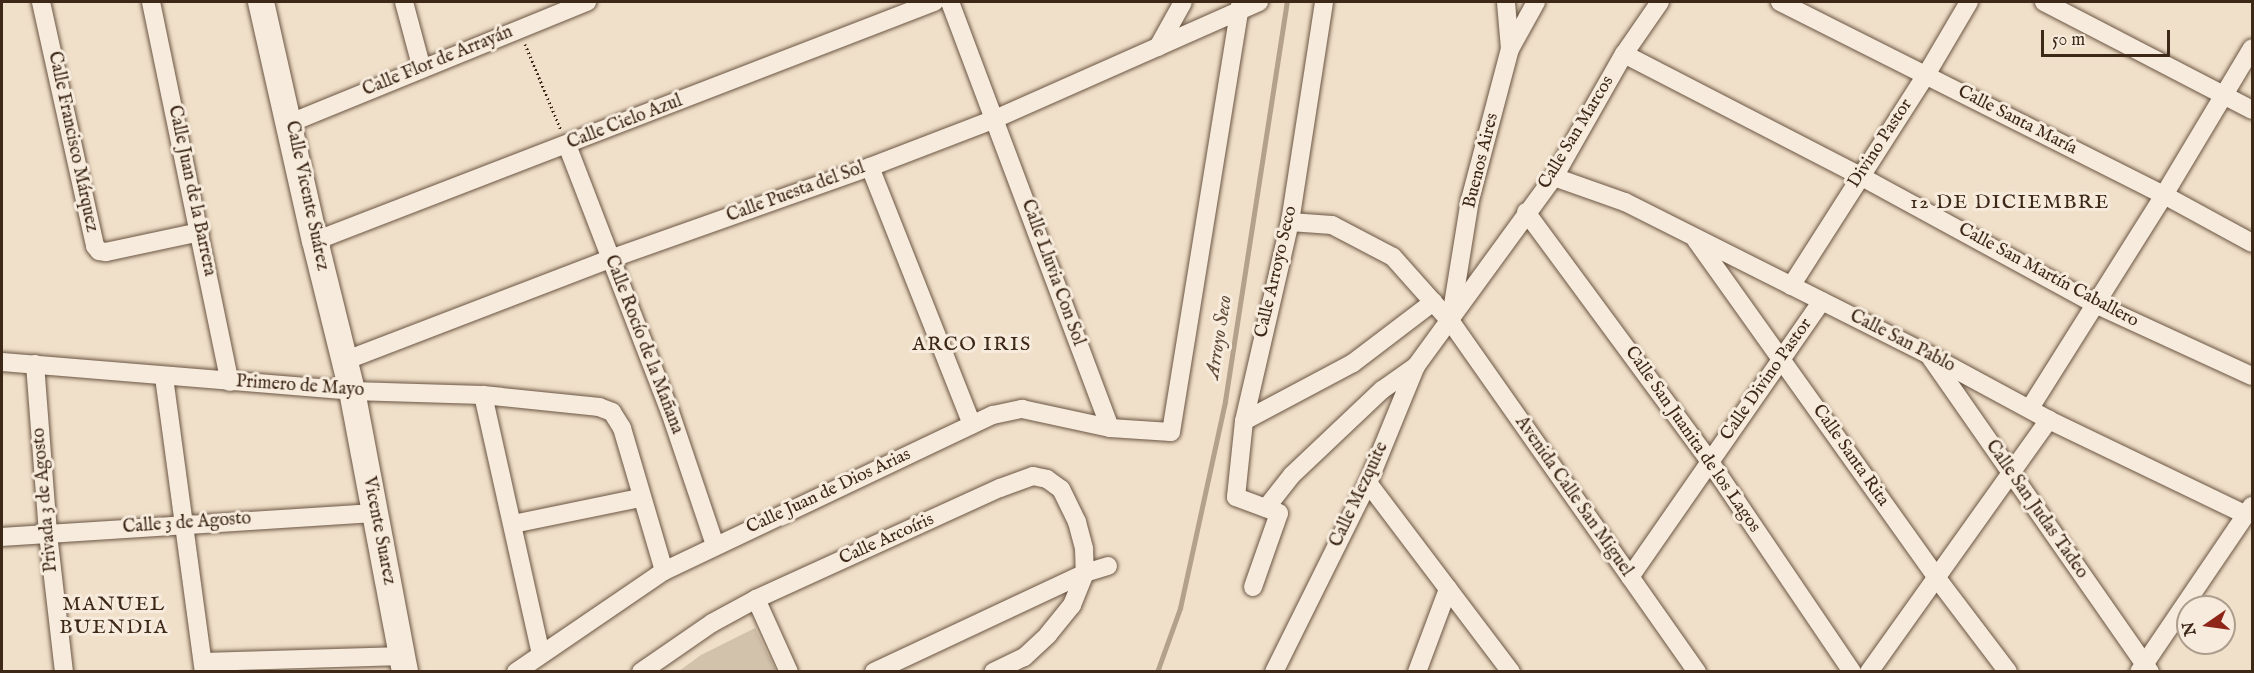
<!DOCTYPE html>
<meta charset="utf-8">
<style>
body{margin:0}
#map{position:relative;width:2254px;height:673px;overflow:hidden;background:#f1e0c9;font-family:"IM FELL English",serif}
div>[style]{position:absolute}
.green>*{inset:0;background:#d2c1ab}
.stream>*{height:5px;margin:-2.5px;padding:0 2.5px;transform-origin:2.5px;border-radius:2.5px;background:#b4a18c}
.path>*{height:3px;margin-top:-1.5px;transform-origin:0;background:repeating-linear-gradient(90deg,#3d2716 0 1.5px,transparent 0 4.5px)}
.roads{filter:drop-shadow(0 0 2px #6a5543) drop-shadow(0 0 2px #6a5543)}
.street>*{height:18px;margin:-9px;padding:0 9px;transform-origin:9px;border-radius:9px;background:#f6ebdc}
.secondary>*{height:26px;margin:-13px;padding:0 13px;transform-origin:13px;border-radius:13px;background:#f6ebdc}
span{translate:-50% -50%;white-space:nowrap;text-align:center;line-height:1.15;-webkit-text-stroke:6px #f6ebdc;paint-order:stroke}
.street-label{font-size:18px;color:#3d2716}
.neighbourhood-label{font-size:20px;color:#3d2716;letter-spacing:1.5px}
.water-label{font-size:20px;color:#614c39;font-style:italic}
.frame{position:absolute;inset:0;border:3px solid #3d2716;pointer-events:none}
.north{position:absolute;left:2176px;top:595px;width:60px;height:60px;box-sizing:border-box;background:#f6ebdc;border:2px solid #ac9d8d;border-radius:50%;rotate:257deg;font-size:16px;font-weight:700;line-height:24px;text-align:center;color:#3d2716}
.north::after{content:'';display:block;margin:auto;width:21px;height:27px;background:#8f2418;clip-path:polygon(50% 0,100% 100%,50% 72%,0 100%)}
.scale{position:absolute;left:2041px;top:30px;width:129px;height:27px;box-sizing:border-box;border:3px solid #3d2716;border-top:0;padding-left:8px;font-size:18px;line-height:21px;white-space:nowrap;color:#3d2716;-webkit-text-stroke:4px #f6ebdc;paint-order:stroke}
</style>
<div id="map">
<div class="green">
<i style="clip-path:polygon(755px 628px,776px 671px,679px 671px,701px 655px)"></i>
</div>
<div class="stream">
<i style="left:1157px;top:672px;width:68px;rotate:-70.2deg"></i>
<i style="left:1180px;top:608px;width:212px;rotate:-77.7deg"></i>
<i style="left:1225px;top:401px;width:404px;rotate:-81.2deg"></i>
</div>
<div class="path">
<i style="left:525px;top:44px;width:93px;rotate:67.3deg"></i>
</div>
<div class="roads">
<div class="street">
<i style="left:41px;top:2px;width:250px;rotate:77.5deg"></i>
<i style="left:95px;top:246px;width:6px;rotate:51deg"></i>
<i style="left:99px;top:251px;width:7px;rotate:8deg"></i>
<i style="left:106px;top:252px;width:96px;rotate:-12deg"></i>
<i style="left:151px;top:2px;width:388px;rotate:78.3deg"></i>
<i style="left:404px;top:2px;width:69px;rotate:75deg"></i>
<i style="left:950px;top:2px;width:455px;rotate:69.4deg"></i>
<i style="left:1780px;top:2px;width:430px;rotate:26.7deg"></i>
<i style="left:2164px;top:195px;width:100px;rotate:28.6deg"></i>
<i style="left:2044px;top:2px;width:234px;rotate:27.4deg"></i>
<i style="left:1158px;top:47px;width:51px;rotate:-60.9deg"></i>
<i style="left:1510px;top:49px;width:54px;rotate:-61deg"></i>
<i style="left:1624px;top:54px;width:266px;rotate:27.3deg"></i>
<i style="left:1860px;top:176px;width:265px;rotate:28.6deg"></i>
<i style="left:2093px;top:303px;width:175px;rotate:24.7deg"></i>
<i style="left:290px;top:123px;width:321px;rotate:-22.2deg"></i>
<i style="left:567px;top:145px;width:286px;rotate:68.9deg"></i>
<i style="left:670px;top:412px;width:140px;rotate:71.3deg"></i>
<i style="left:870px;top:167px;width:277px;rotate:68.4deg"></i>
<i style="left:1554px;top:177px;width:75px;rotate:19.4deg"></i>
<i style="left:1625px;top:202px;width:340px;rotate:26.7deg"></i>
<i style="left:1929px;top:355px;width:136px;rotate:28.4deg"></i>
<i style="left:2049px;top:420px;width:219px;rotate:25.7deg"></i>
<i style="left:1526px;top:212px;width:310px;rotate:53.6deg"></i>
<i style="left:1710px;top:462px;width:254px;rotate:55.9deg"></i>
<i style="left:1290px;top:222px;width:42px;rotate:4.1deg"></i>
<i style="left:1332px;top:225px;width:69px;rotate:27.7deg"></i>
<i style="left:1393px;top:257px;width:87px;rotate:48.3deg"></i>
<i style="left:1451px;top:322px;width:428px;rotate:54.9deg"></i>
<i style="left:1696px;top:240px;width:414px;rotate:54.5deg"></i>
<i style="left:1936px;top:577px;width:119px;rotate:52.8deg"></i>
<i style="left:315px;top:241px;width:664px;rotate:-21.11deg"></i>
<i style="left:1791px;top:286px;width:250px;rotate:-57.4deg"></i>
<i style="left:1926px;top:75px;width:85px;rotate:-59.5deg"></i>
<i style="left:1451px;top:317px;width:119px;rotate:-80.8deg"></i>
<i style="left:1470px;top:200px;width:156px;rotate:-75.2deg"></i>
<i style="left:1510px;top:49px;width:47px;rotate:-94.9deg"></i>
<i style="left:1931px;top:358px;width:383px;rotate:55.1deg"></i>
<i style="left:344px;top:361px;width:285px;rotate:-21deg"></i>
<i style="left:610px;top:259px;width:276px;rotate:-19.5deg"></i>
<i style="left:870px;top:167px;width:134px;rotate:-21deg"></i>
<i style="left:995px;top:119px;width:289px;rotate:-23.9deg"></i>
<i style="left:2px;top:362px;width:351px;rotate:4.7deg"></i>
<i style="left:352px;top:391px;width:131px;rotate:1.7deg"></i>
<i style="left:483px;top:395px;width:117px;rotate:5.9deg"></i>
<i style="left:599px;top:407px;width:14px;rotate:21deg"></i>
<i style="left:612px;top:412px;width:19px;rotate:58deg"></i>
<i style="left:622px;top:428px;width:149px;rotate:73.6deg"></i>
<i style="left:35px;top:364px;width:170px;rotate:85.6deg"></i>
<i style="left:48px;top:534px;width:139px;rotate:83.4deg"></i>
<i style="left:164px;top:377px;width:298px;rotate:82.3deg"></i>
<i style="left:483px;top:395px;width:265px;rotate:77.4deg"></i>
<i style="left:2030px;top:408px;width:252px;rotate:-57.8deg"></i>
<i style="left:2164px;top:195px;width:171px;rotate:-59.1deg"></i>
<i style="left:1244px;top:421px;width:123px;rotate:-28deg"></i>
<i style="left:1353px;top:363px;width:101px;rotate:-37.3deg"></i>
<i style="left:1368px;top:483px;width:237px;rotate:52.9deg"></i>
<i style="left:1266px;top:508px;width:42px;rotate:-51.8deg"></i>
<i style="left:1292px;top:475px;width:124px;rotate:-43.4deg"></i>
<i style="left:1382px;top:390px;width:42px;rotate:-35.2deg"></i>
<i style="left:513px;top:524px;width:130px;rotate:-11.6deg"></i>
<i style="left:2px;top:537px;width:372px;rotate:-3.7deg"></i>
<i style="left:1630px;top:577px;width:336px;rotate:-55.2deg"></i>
<i style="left:1253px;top:587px;width:78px;rotate:-70.6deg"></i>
<i style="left:1279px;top:513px;width:46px;rotate:-159.6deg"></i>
<i style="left:1236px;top:497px;width:76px;rotate:-84deg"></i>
<i style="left:1244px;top:421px;width:204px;rotate:-77deg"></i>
<i style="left:1290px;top:222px;width:223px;rotate:-81.2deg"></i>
<i style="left:756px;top:599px;width:80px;rotate:65.7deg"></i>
<i style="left:203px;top:662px;width:200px;rotate:-1.7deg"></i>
<i style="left:516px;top:672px;width:179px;rotate:-34.3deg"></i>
<i style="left:664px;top:571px;width:364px;rotate:-25.4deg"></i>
<i style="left:993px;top:415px;width:30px;rotate:-12deg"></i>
<i style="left:1022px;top:409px;width:90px;rotate:12.2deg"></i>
<i style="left:1110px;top:428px;width:61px;rotate:3.8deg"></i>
<i style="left:1171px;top:432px;width:436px;rotate:-80.8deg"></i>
<i style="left:641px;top:672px;width:86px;rotate:-34.6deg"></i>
<i style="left:712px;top:623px;width:50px;rotate:-28.6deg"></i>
<i style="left:756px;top:599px;width:268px;rotate:-24.5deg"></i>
<i style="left:1000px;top:488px;width:35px;rotate:-20deg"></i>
<i style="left:1033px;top:476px;width:14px;rotate:12deg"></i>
<i style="left:1047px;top:479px;width:17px;rotate:36deg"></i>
<i style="left:1061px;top:489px;width:37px;rotate:64deg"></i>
<i style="left:1077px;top:522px;width:28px;rotate:75deg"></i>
<i style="left:1084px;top:549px;width:24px;rotate:88deg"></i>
<i style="left:1085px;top:573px;width:35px;rotate:112deg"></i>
<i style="left:1072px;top:605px;width:38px;rotate:129deg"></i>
<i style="left:1048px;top:635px;width:33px;rotate:137deg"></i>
<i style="left:1024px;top:657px;width:34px;rotate:154deg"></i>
<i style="left:874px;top:672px;width:233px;rotate:-25.1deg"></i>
<i style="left:1085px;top:573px;width:24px;rotate:-17deg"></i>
<i style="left:1274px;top:672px;width:211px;rotate:-63.6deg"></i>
<i style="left:1368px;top:483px;width:126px;rotate:-67.7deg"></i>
<i style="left:1416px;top:366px;width:234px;rotate:-53.9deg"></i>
<i style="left:1554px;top:177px;width:142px;rotate:-60.4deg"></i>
<i style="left:1624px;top:54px;width:63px;rotate:-55.3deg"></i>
<i style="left:1417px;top:672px;width:89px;rotate:-69.5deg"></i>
<i style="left:1869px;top:672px;width:310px;rotate:-54.5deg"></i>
<i style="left:2139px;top:672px;width:201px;rotate:-55.8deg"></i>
</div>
<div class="secondary">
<i style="left:261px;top:2px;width:245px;rotate:77.3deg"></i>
<i style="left:315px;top:241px;width:154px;rotate:76.1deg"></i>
<i style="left:352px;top:391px;width:286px;rotate:79.3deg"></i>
</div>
</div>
<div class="street-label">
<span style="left:438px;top:62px;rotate:-22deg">Calle Flor de Arrayán</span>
<span style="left:2017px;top:121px;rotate:27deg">Calle Santa María</span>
<span style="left:625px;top:123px;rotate:-21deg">Calle Cielo Azul</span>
<span style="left:1577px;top:133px;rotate:-59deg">Calle San Marcos</span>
<span style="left:72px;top:142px;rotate:78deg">Calle Francisco Márquez</span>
<span style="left:1881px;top:144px;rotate:-57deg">Divino Pastor</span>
<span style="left:1482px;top:161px;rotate:-76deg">Buenos Aires</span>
<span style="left:191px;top:191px;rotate:78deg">Calle Juan de la Barrera</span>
<span style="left:796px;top:193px;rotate:-20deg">Calle Puesta del Sol</span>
<span style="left:306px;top:196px;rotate:78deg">Calle Vicente Suárez</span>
<span style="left:1277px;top:272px;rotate:-77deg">Calle Arroyo Seco</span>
<span style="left:1052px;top:273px;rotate:70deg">Calle Lluvia Con Sol</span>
<span style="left:2048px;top:276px;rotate:28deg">Calle San Martín Caballero</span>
<span style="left:1902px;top:342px;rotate:27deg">Calle San Pablo</span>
<span style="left:643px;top:345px;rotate:69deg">Calle Rocío de la Mañana</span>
<span style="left:1767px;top:380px;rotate:-55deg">Calle Divino Pastor</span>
<span style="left:300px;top:387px;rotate:4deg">Primero de Mayo</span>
<span style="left:1692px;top:440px;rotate:55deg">Calle San Juanita de los Lagos</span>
<span style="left:1850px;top:456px;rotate:55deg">Calle Santa Rita</span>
<span style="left:829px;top:492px;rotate:-25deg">Calle Juan de Dios Arias</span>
<span style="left:1360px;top:495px;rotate:-65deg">Calle Mezquite</span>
<span style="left:1573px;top:497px;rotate:55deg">Avenida Calle San Miguel</span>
<span style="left:46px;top:500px;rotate:-95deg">Privada 3 de Agosto</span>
<span style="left:2036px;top:510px;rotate:55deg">Calle San Judas Tadeo</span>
<span style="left:187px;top:524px;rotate:-4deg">Calle 3 de Agosto</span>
<span style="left:378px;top:531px;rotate:79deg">Vicente Suarez</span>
<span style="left:887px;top:540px;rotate:-24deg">Calle Arcoíris</span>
</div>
<div class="neighbourhood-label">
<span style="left:2010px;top:202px">12 DE DICIEMBRE</span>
<span style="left:972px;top:344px">ARCO IRIS</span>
<span style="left:114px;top:616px">MANUEL<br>BUENDIA</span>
</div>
<div class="water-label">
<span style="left:1219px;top:337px;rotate:-81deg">Arroyo Seco</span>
</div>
<div class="frame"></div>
<div class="north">N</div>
<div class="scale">50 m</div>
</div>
